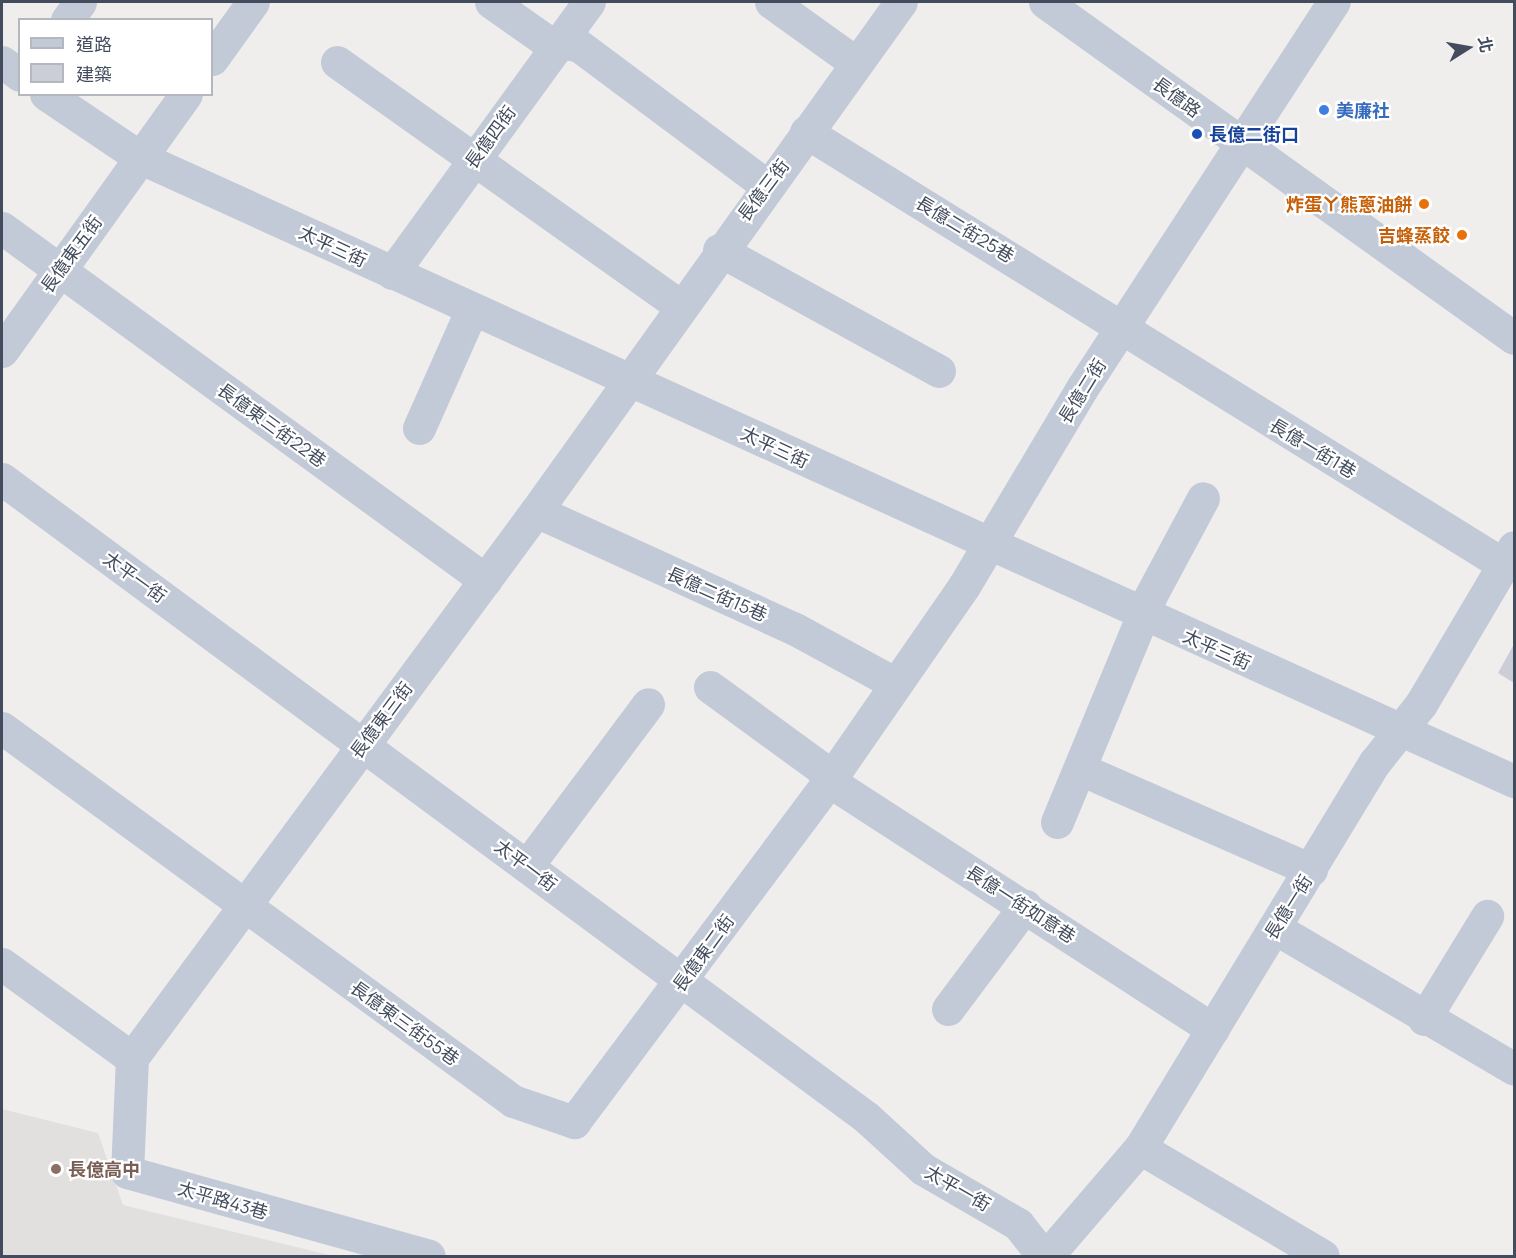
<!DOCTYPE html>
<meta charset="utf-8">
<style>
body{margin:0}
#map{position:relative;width:1516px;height:1258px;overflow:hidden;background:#f0eeed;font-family:Manrope,"Noto Sans TC",sans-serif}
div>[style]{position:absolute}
.education>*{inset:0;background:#e2dfdf}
.building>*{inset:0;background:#cbced6}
.minor>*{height:33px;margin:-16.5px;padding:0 16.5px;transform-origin:16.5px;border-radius:16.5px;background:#c2c9d7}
.dots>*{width:16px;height:16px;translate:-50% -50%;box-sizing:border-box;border:3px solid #fff;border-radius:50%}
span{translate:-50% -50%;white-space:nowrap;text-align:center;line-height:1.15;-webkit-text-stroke:4.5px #fff;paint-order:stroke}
.street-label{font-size:18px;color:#434c5d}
.shop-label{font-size:18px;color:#366cbe;font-weight:700}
.left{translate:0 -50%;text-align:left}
.transit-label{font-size:18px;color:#164399;font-weight:700}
.food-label{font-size:18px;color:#c56008;font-weight:700}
.right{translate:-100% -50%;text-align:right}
.education-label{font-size:18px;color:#785e54;font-weight:700}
.frame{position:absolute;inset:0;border:3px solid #434c5d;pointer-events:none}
.legend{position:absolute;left:18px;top:18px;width:195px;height:78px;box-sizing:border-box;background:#fff;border:2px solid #b4b7be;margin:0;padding:8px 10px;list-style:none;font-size:18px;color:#434c5d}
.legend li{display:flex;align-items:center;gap:12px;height:30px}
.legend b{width:30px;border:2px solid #b4b7be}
.north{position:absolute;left:1438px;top:18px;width:60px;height:60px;-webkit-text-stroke:4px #fff;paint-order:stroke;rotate:79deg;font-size:16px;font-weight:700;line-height:24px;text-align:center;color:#434c5d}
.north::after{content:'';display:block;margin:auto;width:21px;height:27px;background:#434c5d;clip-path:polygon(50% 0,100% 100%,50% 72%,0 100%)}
</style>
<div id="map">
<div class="education">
<i style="clip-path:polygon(2px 1109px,98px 1133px,123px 1205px,334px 1256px,2px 1256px)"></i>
</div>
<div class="building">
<i style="clip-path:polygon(1514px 644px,1514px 683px,1498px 673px)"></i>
</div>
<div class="minor">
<i style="left:491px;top:2px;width:66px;rotate:35.1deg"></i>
<i style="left:545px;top:40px;width:33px;rotate:9deg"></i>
<i style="left:578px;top:45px;width:234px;rotate:36.7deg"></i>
<i style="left:771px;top:2px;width:105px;rotate:35.7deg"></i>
<i style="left:1045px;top:2px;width:577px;rotate:35.62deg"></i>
<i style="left:67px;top:20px;width:22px;rotate:-54deg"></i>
<i style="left:212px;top:59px;width:70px;rotate:-54.3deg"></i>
<i style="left:2px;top:62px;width:22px;rotate:36deg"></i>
<i style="left:337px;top:62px;width:421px;rotate:35.4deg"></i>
<i style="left:46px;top:94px;width:115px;rotate:34deg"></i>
<i style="left:141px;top:158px;width:1508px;rotate:24.41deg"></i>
<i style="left:806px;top:132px;width:821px;rotate:31.81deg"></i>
<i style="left:2px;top:228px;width:598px;rotate:36.08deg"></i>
<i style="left:719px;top:250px;width:251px;rotate:28.8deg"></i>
<i style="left:392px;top:273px;width:335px;rotate:-54deg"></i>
<i style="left:2px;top:351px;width:316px;rotate:-54.4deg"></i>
<i style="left:419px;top:428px;width:130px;rotate:-66deg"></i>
<i style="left:2px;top:479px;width:1074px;rotate:36.44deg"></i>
<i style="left:866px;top:1117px;width:77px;rotate:42.4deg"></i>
<i style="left:923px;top:1169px;width:110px;rotate:30.1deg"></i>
<i style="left:1018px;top:1224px;width:41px;rotate:52deg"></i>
<i style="left:536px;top:511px;width:285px;rotate:24.5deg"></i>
<i style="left:795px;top:629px;width:113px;rotate:28.6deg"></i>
<i style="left:710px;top:687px;width:137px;rotate:36.1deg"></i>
<i style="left:821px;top:768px;width:15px;rotate:58deg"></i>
<i style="left:829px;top:781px;width:457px;rotate:32.9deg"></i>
<i style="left:2px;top:728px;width:633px;rotate:36.13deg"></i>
<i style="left:513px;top:1101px;width:65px;rotate:19deg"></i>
<i style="left:574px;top:1122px;width:426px;rotate:-53.2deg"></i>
<i style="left:829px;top:781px;width:237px;rotate:-55.3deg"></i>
<i style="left:964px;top:586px;width:230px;rotate:-59.2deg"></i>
<i style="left:1082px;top:388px;width:461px;rotate:-56.9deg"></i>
<i style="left:1080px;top:769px;width:252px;rotate:23.6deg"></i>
<i style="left:1057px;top:822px;width:243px;rotate:-67.5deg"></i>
<i style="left:1150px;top:597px;width:112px;rotate:-61.8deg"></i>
<i style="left:527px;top:866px;width:202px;rotate:-53.2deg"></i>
<i style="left:1275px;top:928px;width:277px;rotate:30.5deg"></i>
<i style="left:2px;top:964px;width:160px;rotate:35.9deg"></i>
<i style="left:948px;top:1009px;width:129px;rotate:-53.2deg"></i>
<i style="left:1424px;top:1019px;width:121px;rotate:-58.5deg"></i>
<i style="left:132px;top:1058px;width:680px;rotate:-53.55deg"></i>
<i style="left:536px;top:511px;width:626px;rotate:-54.36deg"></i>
<i style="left:132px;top:1058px;width:114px;rotate:92.5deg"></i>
<i style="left:127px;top:1172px;width:313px;rotate:15.5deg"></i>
<i style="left:1140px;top:1148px;width:212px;rotate:30.5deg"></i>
<i style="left:1047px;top:1256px;width:143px;rotate:-49.3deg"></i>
<i style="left:1140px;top:1148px;width:452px;rotate:-58.7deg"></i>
<i style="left:1375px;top:762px;width:74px;rotate:-51.6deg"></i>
<i style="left:1421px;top:704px;width:182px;rotate:-59.4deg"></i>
</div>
<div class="dots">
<i style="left:1324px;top:110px;background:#3f7fe0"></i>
<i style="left:1197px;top:134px;background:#1a4fb4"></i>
<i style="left:1424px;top:204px;background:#e8710a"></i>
<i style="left:1462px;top:235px;background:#e8710a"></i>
<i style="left:56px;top:1169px;background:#8d6e63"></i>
</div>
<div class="street-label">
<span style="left:1177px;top:97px;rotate:36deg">長億路</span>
<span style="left:490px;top:137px;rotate:-54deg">長億四街</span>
<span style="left:763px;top:190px;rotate:-53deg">長億三街</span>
<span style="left:965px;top:229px;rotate:31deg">長億二街25巷</span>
<span style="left:333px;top:246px;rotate:25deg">太平三街</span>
<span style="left:71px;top:254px;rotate:-54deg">長億東五街</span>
<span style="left:1082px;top:391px;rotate:-58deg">長億二街</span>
<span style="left:272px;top:425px;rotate:36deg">長億東三街22巷</span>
<span style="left:775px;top:447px;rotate:25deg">太平三街</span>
<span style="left:1313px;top:448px;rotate:31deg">長億一街1巷</span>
<span style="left:135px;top:577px;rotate:36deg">太平一街</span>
<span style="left:717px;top:594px;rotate:24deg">長億二街15巷</span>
<span style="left:1217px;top:649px;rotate:24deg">太平三街</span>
<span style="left:381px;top:720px;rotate:-53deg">長億東三街</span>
<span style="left:526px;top:865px;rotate:37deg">太平一街</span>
<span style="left:1021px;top:904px;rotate:33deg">長億一街如意巷</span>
<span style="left:1288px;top:907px;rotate:-58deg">長億一街</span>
<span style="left:703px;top:953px;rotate:-54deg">長億東二街</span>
<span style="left:405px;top:1023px;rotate:36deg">長億東三街55巷</span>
<span style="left:958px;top:1188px;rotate:30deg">太平一街</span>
<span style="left:223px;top:1200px;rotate:16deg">太平路43巷</span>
</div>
<div class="shop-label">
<span class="left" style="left:1336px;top:110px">美廉社</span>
</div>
<div class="transit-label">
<span class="left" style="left:1209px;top:134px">長億二街口</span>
</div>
<div class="food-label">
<span class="right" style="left:1412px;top:204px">炸蛋ㄚ熊蔥油餅</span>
<span class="right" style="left:1450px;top:235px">吉蜂蒸餃</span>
</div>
<div class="education-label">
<span class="left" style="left:68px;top:1169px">長億高中</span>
</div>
<div class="frame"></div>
<ul class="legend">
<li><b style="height:8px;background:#c2c9d7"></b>道路</li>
<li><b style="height:16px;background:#cbced6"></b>建築</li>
</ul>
<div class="north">北</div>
</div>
